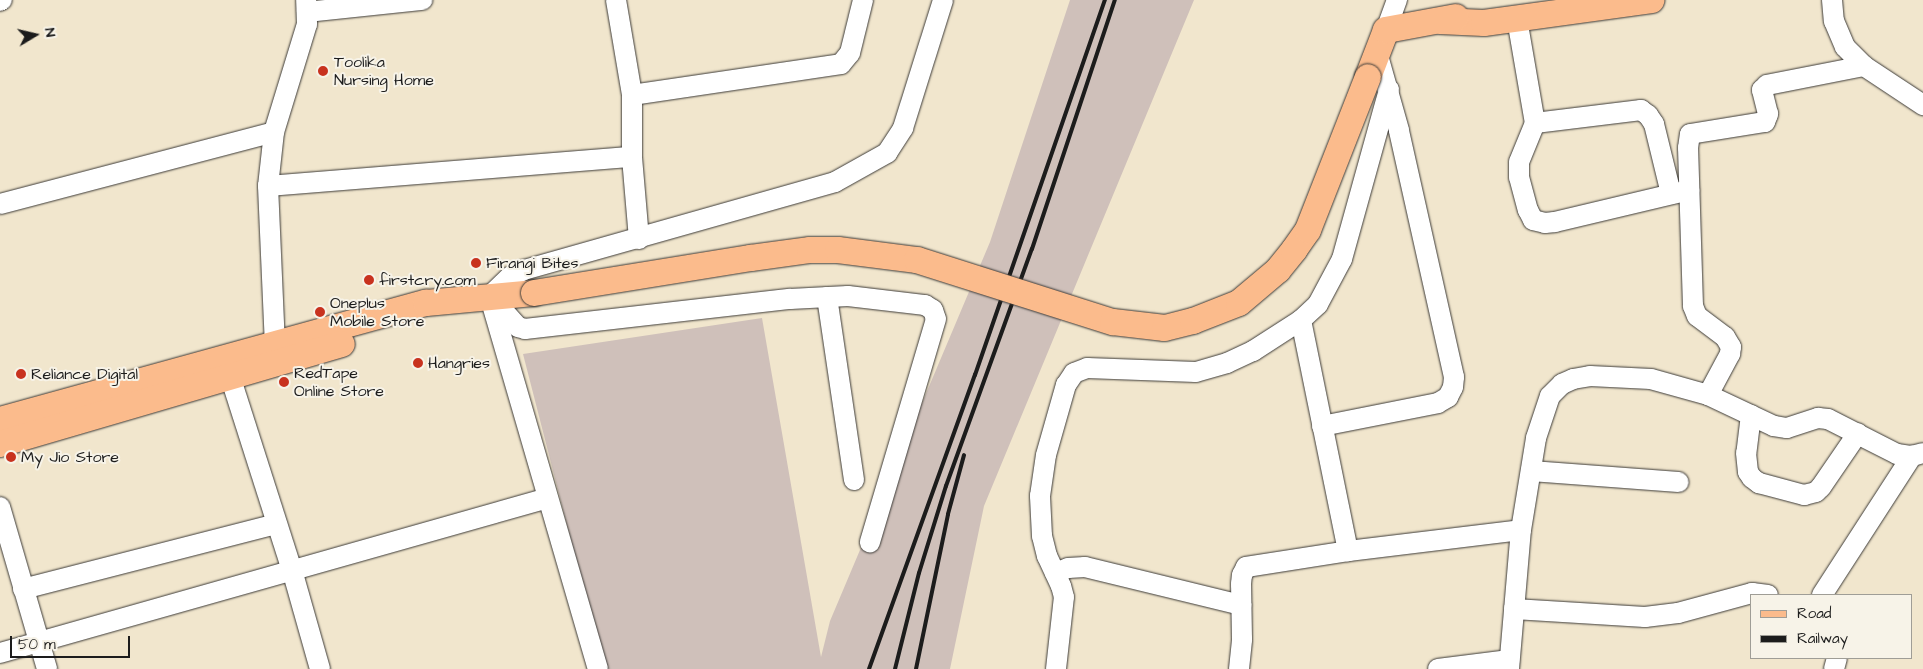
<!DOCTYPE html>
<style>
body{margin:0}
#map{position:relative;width:1923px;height:669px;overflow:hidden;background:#f1e6cd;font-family:"Architects Daughter",sans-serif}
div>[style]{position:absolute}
.industrial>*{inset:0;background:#cfc0ba}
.roads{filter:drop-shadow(0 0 1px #3c3a37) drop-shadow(0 0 1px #3c3a37)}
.minor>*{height:20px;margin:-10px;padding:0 10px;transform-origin:10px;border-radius:10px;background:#fff}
.major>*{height:26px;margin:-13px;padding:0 13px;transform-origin:13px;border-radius:13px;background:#fbbb8c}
.rail>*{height:4px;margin:-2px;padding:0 2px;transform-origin:2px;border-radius:2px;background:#1c1c1c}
.bridges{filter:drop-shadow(0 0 1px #3c3a37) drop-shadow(0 0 1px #3c3a37)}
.major-bridge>*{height:26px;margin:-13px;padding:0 13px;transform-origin:13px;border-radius:13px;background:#fbbb8c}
.dots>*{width:14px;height:14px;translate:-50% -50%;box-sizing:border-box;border:2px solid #f7f3e8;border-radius:50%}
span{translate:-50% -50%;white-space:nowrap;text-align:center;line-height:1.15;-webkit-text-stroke:4px #f7f3e8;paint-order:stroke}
.poi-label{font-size:16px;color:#1c1c1c}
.left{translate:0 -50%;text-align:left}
.legend{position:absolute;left:1750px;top:594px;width:162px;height:65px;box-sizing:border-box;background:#f7f3e8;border:1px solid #9f9d96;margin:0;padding:6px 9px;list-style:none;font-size:15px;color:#1c1c1c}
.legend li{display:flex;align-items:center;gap:10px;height:25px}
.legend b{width:25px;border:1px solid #9f9d96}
.north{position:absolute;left:10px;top:10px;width:50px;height:50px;-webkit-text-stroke:4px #f7f3e8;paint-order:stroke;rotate:81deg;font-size:14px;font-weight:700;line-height:20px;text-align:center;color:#1c1c1c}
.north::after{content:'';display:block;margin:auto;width:18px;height:22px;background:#1c1c1c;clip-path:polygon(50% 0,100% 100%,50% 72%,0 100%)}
.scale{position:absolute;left:10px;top:636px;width:120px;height:22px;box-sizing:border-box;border:2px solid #1c1c1c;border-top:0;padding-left:6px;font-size:15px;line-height:18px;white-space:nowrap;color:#1c1c1c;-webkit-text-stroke:4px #f7f3e8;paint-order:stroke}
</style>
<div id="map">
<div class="industrial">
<i style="clip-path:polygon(1070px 0,1194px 0,984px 506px,950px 669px,604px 669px,523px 354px,762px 318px,821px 657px,830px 621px,990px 242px)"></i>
</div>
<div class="roads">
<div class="minor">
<i style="left:616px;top:0;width:96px;rotate:80.4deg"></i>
<i style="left:1832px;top:0;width:21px;rotate:85deg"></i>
<i style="left:1834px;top:21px;width:28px;rotate:67deg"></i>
<i style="left:1845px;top:47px;width:27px;rotate:45deg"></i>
<i style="left:1864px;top:66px;width:71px;rotate:33.5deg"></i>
<i style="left:0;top:1px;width:2px;rotate:-27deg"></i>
<i style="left:307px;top:12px;width:116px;rotate:-6deg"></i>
<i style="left:1517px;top:19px;width:106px;rotate:80.2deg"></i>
<i style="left:1535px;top:123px;width:42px;rotate:112.3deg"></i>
<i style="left:1519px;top:162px;width:15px;rotate:90deg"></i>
<i style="left:1519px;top:177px;width:34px;rotate:75deg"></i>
<i style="left:1528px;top:210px;width:11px;rotate:63deg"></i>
<i style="left:1533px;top:220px;width:12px;rotate:14deg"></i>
<i style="left:1545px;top:223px;width:10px;rotate:-6deg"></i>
<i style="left:1555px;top:222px;width:138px;rotate:-13.4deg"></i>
<i style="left:1386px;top:30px;width:32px;rotate:-70deg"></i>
<i style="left:1535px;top:123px;width:107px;rotate:-7deg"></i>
<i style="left:1641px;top:110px;width:9px;rotate:36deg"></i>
<i style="left:1648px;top:115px;width:11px;rotate:56deg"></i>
<i style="left:1654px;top:124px;width:72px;rotate:76.3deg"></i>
<i style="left:274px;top:132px;width:54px;rotate:96.3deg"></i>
<i style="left:268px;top:186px;width:365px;rotate:-4.6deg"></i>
<i style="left:268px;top:186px;width:158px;rotate:87.5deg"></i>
<i style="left:275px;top:344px;width:14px;rotate:78deg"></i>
<i style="left:0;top:204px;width:283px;rotate:-14.7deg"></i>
<i style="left:274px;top:132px;width:113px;rotate:-73deg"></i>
<i style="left:307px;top:24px;width:24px;rotate:-92deg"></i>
<i style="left:639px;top:239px;width:82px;rotate:-94.9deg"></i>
<i style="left:632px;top:157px;width:62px;rotate:-90deg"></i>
<i style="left:632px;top:95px;width:211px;rotate:-8.4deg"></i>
<i style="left:841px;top:64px;width:14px;rotate:-51deg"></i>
<i style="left:850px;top:53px;width:55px;rotate:-76.2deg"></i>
<i style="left:490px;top:296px;width:42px;rotate:47.9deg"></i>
<i style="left:518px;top:327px;width:7px;rotate:16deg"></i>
<i style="left:525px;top:329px;width:267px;rotate:-6.5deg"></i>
<i style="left:790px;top:299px;width:58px;rotate:-3deg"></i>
<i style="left:848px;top:296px;width:78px;rotate:6.7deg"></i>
<i style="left:925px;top:305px;width:9px;rotate:32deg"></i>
<i style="left:933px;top:310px;width:9px;rotate:72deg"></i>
<i style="left:936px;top:319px;width:233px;rotate:106.5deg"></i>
<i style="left:490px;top:296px;width:28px;rotate:-44deg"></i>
<i style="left:510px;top:277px;width:16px;rotate:-27deg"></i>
<i style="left:524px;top:270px;width:323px;rotate:-15.8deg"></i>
<i style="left:835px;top:182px;width:60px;rotate:-29.1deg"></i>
<i style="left:887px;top:153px;width:30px;rotate:-57deg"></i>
<i style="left:903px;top:128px;width:134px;rotate:-72.6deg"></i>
<i style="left:827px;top:297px;width:185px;rotate:81.6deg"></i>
<i style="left:491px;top:301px;width:383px;rotate:73.8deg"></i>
<i style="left:1301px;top:320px;width:236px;rotate:78.5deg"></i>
<i style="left:230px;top:376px;width:204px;rotate:72.3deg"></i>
<i style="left:292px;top:570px;width:103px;rotate:74.2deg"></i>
<i style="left:1708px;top:395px;width:47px;rotate:-61.8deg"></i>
<i style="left:1730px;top:354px;width:7px;rotate:-82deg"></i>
<i style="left:1731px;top:347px;width:12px;rotate:-121deg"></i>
<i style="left:1725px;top:337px;width:35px;rotate:-143deg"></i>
<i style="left:1697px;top:316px;width:11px;rotate:-112deg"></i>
<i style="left:1693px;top:306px;width:158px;rotate:-91.8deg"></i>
<i style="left:1688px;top:148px;width:14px;rotate:-82deg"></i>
<i style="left:1690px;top:134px;width:76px;rotate:-9.1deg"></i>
<i style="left:1765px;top:122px;width:9px;rotate:-69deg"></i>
<i style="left:1768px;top:114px;width:25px;rotate:-104deg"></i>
<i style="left:1762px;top:90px;width:7px;rotate:-45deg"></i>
<i style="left:1767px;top:85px;width:99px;rotate:-11.1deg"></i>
<i style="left:1751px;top:415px;width:38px;rotate:97deg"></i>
<i style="left:1746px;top:453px;width:19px;rotate:84deg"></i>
<i style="left:1748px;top:472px;width:7px;rotate:56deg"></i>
<i style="left:1752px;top:478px;width:9px;rotate:36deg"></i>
<i style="left:1759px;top:483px;width:47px;rotate:14.9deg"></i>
<i style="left:1804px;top:495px;width:12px;rotate:-14deg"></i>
<i style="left:1816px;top:492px;width:7px;rotate:-45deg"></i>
<i style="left:1821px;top:487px;width:65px;rotate:-55.6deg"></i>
<i style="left:1322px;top:426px;width:118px;rotate:-11.2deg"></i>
<i style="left:1438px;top:403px;width:12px;rotate:-31deg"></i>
<i style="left:1448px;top:397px;width:11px;rotate:-63deg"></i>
<i style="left:1453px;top:387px;width:10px;rotate:-84deg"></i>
<i style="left:1454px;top:377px;width:253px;rotate:-102.6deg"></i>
<i style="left:1399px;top:130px;width:81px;rotate:-105.8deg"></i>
<i style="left:1531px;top:471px;width:148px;rotate:4.3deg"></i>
<i style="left:0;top:507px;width:169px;rotate:73.8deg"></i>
<i style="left:1055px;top:573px;width:14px;rotate:-21deg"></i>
<i style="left:1068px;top:568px;width:17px;rotate:-3deg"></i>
<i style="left:1085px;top:567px;width:161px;rotate:13.7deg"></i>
<i style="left:23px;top:589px;width:262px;rotate:-14.4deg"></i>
<i style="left:1822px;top:595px;width:166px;rotate:-57.1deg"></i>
<i style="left:1514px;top:609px;width:131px;rotate:3.5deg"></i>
<i style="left:1645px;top:617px;width:33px;rotate:-7deg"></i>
<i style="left:1678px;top:613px;width:77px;rotate:-15.1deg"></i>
<i style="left:1752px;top:593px;width:16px;rotate:7deg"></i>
<i style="left:0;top:653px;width:569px;rotate:-15.79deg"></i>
<i style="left:1056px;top:669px;width:72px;rotate:-83.7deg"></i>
<i style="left:1064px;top:597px;width:11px;rotate:-105deg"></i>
<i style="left:1061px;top:586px;width:33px;rotate:-115deg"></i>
<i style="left:1047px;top:556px;width:21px;rotate:-104deg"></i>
<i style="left:1042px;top:536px;width:40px;rotate:-92.9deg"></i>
<i style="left:1040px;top:496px;width:41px;rotate:-81.7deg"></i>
<i style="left:1046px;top:455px;width:73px;rotate:-74.1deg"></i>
<i style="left:1066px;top:385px;width:14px;rotate:-56deg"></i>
<i style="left:1074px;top:373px;width:14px;rotate:-21deg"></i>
<i style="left:1087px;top:368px;width:109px;rotate:2.1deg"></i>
<i style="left:1196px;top:372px;width:32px;rotate:-16deg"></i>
<i style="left:1227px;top:363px;width:29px;rotate:-25deg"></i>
<i style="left:1253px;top:351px;width:57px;rotate:-32.9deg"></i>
<i style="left:1301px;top:320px;width:23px;rotate:-43deg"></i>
<i style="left:1318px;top:304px;width:51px;rotate:-61.9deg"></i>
<i style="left:1342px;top:259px;width:176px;rotate:-74.5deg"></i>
<i style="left:1239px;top:669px;width:30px;rotate:-84deg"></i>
<i style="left:1242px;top:639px;width:55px;rotate:-91deg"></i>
<i style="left:1241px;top:584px;width:9px;rotate:-84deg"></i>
<i style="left:1242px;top:575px;width:9px;rotate:-63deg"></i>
<i style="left:1246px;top:567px;width:103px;rotate:-8.9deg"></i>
<i style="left:1348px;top:551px;width:174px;rotate:-6.9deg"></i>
<i style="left:1438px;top:669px;width:72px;rotate:-7.2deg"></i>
<i style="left:1509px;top:669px;width:140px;rotate:-85.1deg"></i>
<i style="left:1521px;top:530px;width:93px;rotate:-80.7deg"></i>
<i style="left:1536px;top:438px;width:44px;rotate:-71.6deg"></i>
<i style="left:1550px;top:396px;width:17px;rotate:-45deg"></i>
<i style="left:1562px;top:384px;width:12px;rotate:-24deg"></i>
<i style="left:1573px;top:379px;width:17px;rotate:-10deg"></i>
<i style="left:1590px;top:376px;width:61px;rotate:2.8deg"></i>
<i style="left:1651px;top:379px;width:59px;rotate:15.7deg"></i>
<i style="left:1708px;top:395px;width:73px;rotate:25.2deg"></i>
<i style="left:1774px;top:426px;width:13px;rotate:9deg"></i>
<i style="left:1787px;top:428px;width:33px;rotate:-18deg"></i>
<i style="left:1818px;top:418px;width:10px;rotate:6deg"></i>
<i style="left:1828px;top:419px;width:77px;rotate:26.9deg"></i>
<i style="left:1897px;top:454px;width:15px;rotate:8deg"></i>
<i style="left:1912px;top:456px;width:11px;rotate:-15deg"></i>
<i style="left:1834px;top:669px;width:11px;rotate:-75deg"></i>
</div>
<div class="major">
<i style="left:1440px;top:21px;width:44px;rotate:2.6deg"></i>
<i style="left:1484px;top:23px;width:169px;rotate:-7.8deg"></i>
<i style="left:1368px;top:77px;width:50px;rotate:-69deg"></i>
<i style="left:1386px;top:30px;width:71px;rotate:-10.5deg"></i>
<i style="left:0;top:420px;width:442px;rotate:-15.4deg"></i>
<i style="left:426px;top:303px;width:108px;rotate:-5.3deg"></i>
<i style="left:0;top:444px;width:356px;rotate:-16.3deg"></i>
</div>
</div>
<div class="rail">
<i style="left:869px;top:669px;width:313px;rotate:-70.2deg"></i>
<i style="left:975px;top:375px;width:397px;rotate:-70.9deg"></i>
<i style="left:895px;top:669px;width:99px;rotate:-76deg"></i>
<i style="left:919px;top:573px;width:91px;rotate:-72.8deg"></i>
<i style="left:946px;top:486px;width:252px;rotate:-70.1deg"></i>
<i style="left:1032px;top:249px;width:262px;rotate:-71.6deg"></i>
<i style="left:916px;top:669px;width:158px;rotate:-78.3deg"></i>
<i style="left:948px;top:514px;width:61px;rotate:-74.8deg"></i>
</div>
<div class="bridges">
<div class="major-bridge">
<i style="left:534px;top:293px;width:220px;rotate:-9.2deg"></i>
<i style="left:751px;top:258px;width:60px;rotate:-7.7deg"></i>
<i style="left:810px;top:250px;width:28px"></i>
<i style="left:838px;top:250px;width:80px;rotate:7.2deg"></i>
<i style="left:917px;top:260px;width:206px;rotate:17.6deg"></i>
<i style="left:1113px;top:322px;width:52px;rotate:6.6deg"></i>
<i style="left:1165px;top:328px;width:29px;rotate:-14deg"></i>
<i style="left:1193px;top:321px;width:49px;rotate:-21.4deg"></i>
<i style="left:1239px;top:303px;width:51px;rotate:-40.2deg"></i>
<i style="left:1278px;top:270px;width:26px;rotate:-51deg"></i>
<i style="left:1294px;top:250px;width:24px;rotate:-55deg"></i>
<i style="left:1308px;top:230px;width:164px;rotate:-68.6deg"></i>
</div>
</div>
<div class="dots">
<i style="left:323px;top:71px;background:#c8321e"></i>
<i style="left:476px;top:263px;background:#c8321e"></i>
<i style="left:369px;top:280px;background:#c8321e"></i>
<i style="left:320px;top:312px;background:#c8321e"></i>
<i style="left:418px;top:363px;background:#c8321e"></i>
<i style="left:21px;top:374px;background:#c8321e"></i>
<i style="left:284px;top:382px;background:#c8321e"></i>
<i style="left:11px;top:457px;background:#c8321e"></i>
</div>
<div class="poi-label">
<span class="left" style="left:334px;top:71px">Toolika<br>Nursing Home</span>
<span class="left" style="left:486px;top:263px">Firangi Bites</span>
<span class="left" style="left:379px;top:280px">firstcry.com</span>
<span class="left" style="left:330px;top:312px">Oneplus<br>Mobile Store</span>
<span class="left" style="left:428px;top:363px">Hangries</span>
<span class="left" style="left:294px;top:382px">RedTape<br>Online Store</span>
<span class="left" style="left:31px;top:374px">Reliance Digital</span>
<span class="left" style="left:21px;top:457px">My Jio Store</span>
</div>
<ul class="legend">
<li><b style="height:6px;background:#fbbb8c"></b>Road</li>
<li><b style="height:6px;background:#1c1c1c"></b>Railway</li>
</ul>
<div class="north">N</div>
<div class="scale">50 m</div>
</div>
